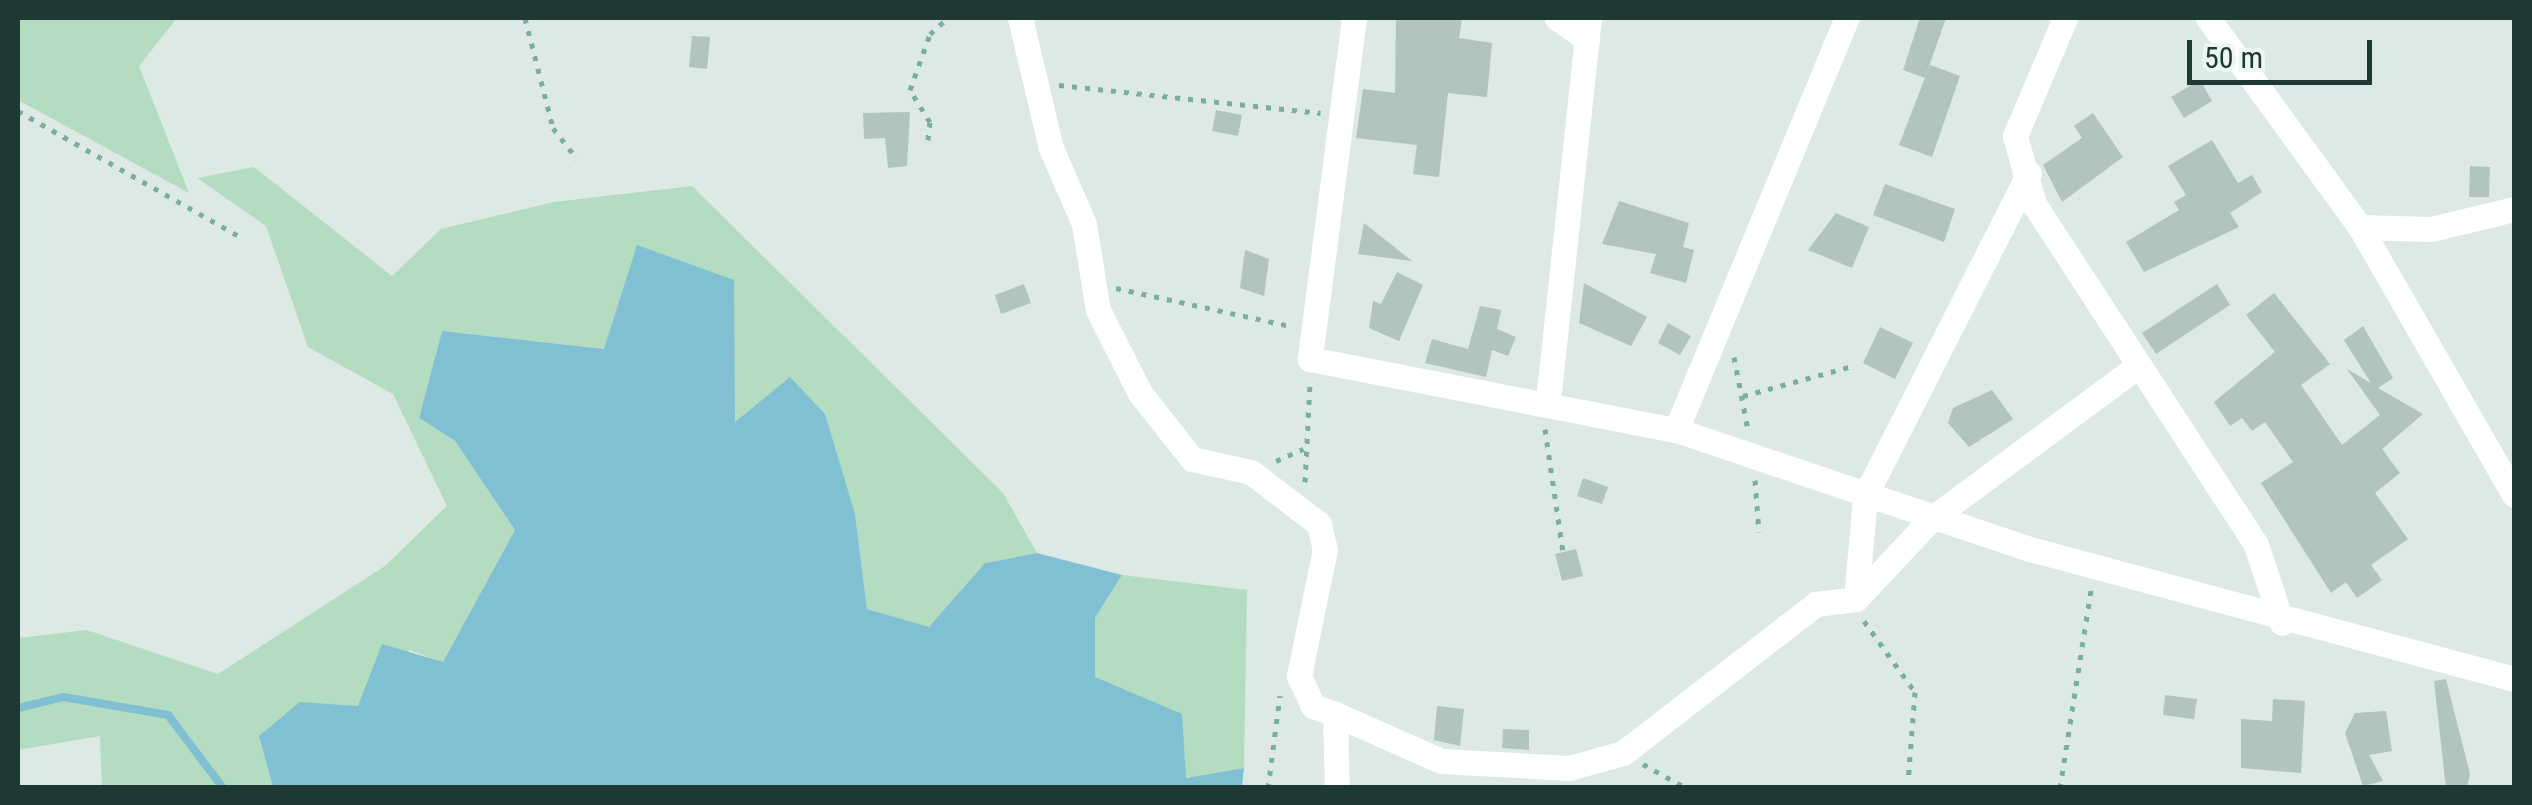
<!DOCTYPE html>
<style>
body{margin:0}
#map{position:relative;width:2532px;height:805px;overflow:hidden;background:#dce9e4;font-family:"Roboto Condensed",sans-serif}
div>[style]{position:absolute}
.green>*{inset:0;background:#b4dcc1}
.water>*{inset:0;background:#81c0d2}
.stream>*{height:8px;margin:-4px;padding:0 4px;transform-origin:4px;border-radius:4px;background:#81c0d2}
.building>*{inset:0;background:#b2c4be}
.path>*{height:5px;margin-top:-2.5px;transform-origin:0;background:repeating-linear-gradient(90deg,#7baea2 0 5px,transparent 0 13px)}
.street>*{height:25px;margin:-12.5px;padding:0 12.5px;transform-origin:12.5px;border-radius:12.5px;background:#fff}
span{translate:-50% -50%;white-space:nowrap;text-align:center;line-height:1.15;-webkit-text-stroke:8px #edf6f2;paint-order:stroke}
.frame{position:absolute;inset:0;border:20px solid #1e3933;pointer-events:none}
.scale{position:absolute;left:2187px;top:40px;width:185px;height:45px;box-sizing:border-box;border:5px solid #1e3933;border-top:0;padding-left:12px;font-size:30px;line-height:35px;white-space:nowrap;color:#1e3933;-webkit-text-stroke:8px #edf6f2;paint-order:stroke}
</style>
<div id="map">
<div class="green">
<i style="clip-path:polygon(18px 18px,177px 18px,139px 66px,189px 193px,18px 100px)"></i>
<i style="clip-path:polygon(254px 167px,392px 276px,441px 229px,554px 202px,692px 186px,1003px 493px,1037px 553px,985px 563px,929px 628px,867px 609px,855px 514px,735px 423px,604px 349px,442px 331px,419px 418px,455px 441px,515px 530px,443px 663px,410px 650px,358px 706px,259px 736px,273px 787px,102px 787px,100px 736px,18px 750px,18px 638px,87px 630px,218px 674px,385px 566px,447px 506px,393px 394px,308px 347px,266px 226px,197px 178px)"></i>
<i style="clip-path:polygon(1122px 575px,1247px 590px,1244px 768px,1186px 778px,1095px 678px,1095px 618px)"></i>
</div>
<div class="water">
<i style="clip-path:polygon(637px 245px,734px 280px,735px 422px,790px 377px,825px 414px,855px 514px,867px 609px,929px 627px,985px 563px,1037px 553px,1122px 575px,1095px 618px,1095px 677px,1182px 714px,1186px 778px,1244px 768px,1242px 787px,273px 787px,259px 736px,300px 702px,358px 706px,382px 644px,443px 662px,515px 530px,455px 441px,419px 418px,442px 331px,604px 349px)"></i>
</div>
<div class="stream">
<i style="left:18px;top:708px;width:46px;rotate:-13.7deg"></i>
<i style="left:63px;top:697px;width:107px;rotate:9.7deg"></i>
<i style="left:168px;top:715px;width:91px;rotate:53deg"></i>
</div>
<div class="building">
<i style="clip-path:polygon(1396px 18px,1462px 18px,1459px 38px,1492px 43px,1487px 97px,1448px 93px,1439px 177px,1413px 174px,1417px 145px,1356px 138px,1363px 89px,1395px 93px)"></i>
<i style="clip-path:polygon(1920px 18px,1946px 18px,1925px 78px,1903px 70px)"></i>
<i style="clip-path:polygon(692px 36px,710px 37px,707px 69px,689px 67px)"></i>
<i style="clip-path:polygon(1930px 65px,1960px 76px,1932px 157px,1899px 145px)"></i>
<i style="clip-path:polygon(2200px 80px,2212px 101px,2184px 118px,2171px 97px)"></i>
<i style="clip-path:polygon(1216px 110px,1242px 115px,1238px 136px,1212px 131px)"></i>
<i style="clip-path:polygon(910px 112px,907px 166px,888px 168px,885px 138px,864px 139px,863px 113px)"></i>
<i style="clip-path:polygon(2093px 113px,2123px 157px,2062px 202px,2043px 165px,2082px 138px,2074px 126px)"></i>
<i style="clip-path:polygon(2212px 140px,2238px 183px,2252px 175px,2262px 192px,2230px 213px,2239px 227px,2144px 272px,2126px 242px,2179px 210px,2174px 202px,2186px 195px,2168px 166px)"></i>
<i style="clip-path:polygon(2470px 166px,2490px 167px,2489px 197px,2469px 197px)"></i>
<i style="clip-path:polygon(1885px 184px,1955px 209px,1944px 242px,1873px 215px)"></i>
<i style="clip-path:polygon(1619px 201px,1689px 223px,1683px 247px,1694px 250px,1686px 283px,1650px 273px,1656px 254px,1602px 244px)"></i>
<i style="clip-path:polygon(1836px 213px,1869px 227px,1852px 268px,1808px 250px)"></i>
<i style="clip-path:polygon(1364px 223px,1412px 261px,1358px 254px)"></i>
<i style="clip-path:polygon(1245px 250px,1269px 259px,1264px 296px,1240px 288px)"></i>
<i style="clip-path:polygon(1397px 272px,1423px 285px,1399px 341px,1369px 328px,1373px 301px,1381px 304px)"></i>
<i style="clip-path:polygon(1584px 283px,1647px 317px,1631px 346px,1579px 323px)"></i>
<i style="clip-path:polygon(1024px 284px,1031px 303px,1001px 314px,995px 295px)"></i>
<i style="clip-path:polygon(2217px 284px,2230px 305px,2156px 354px,2142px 333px)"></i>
<i style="clip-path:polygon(2274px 293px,2330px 364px,2301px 385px,2342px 445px,2380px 415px,2347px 369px,2371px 383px,2344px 340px,2363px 326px,2393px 378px,2378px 388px,2423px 414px,2382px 449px,2400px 473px,2375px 493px,2408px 539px,2371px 565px,2382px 580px,2357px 598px,2346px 582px,2331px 593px,2261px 483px,2293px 462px,2265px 422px,2252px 431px,2242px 418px,2230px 426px,2214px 402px,2275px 352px,2246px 315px)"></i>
<i style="clip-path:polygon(1480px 306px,1501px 310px,1497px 329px,1516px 337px,1508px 356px,1492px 350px,1486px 377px,1425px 363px,1432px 339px,1468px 349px)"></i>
<i style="clip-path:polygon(1668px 323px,1691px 336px,1680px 355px,1658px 343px)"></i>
<i style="clip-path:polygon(1880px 327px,1913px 343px,1895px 379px,1863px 363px)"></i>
<i style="clip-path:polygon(1992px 390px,2013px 419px,1969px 447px,1948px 423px,1953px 408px)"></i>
<i style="clip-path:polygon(1583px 478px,1608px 487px,1602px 504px,1577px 496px)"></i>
<i style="clip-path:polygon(1576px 549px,1583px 576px,1562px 581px,1555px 554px)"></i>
<i style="clip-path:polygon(2446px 679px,2470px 774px,2467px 788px,2446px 788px,2434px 681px)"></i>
<i style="clip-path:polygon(2165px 695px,2197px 699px,2194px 719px,2163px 715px)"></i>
<i style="clip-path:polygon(2273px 699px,2305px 701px,2301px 773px,2241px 768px,2241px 719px,2272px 721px)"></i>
<i style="clip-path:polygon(1437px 706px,1464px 709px,1460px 746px,1434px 740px)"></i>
<i style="clip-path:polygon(2386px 711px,2392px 751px,2369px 755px,2383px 781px,2363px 786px,2345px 733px,2355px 713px)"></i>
<i style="clip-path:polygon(1503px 729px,1529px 730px,1529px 750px,1502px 748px)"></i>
</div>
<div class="path">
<i style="left:525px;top:18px;width:114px;rotate:75.7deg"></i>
<i style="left:553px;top:128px;width:39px;rotate:52deg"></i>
<i style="left:1059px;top:85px;width:263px;rotate:6.1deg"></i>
<i style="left:18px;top:111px;width:254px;rotate:29.5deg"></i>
<i style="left:928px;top:140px;width:18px;rotate:-84deg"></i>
<i style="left:930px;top:122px;width:38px;rotate:-122deg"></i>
<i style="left:910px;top:90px;width:59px;rotate:-70.3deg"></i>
<i style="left:930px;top:34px;width:24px;rotate:-42deg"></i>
<i style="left:1116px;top:288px;width:179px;rotate:12.3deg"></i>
<i style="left:1734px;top:357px;width:74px;rotate:79.1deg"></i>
<i style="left:1743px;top:396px;width:114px;rotate:-15.3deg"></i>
<i style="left:1545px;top:429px;width:124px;rotate:81.7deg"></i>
<i style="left:1276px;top:461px;width:30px;rotate:-24deg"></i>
<i style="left:1755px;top:480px;width:52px;rotate:85.6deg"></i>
<i style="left:1305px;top:482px;width:98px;rotate:-87.1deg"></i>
<i style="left:1864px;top:621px;width:87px;rotate:54.3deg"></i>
<i style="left:1915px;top:692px;width:90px;rotate:94.4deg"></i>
<i style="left:1643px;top:764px;width:49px;rotate:29.2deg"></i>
<i style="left:1268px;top:788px;width:93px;rotate:-82.6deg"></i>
<i style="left:2060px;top:788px;width:200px;rotate:-81.1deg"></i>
</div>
<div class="street">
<i style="left:1020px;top:18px;width:134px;rotate:76.6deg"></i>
<i style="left:1051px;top:148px;width:83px;rotate:66.5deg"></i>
<i style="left:1084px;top:224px;width:87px;rotate:80.8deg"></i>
<i style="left:1098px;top:310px;width:93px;rotate:63.2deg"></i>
<i style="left:1140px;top:393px;width:84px;rotate:51.8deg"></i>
<i style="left:1192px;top:459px;width:60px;rotate:12.4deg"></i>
<i style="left:1251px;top:472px;width:86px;rotate:37.4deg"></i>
<i style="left:1319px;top:524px;width:26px;rotate:77deg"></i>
<i style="left:1325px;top:549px;width:130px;rotate:101.6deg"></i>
<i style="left:1299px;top:676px;width:33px;rotate:65deg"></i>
<i style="left:1313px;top:706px;width:23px;rotate:20deg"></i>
<i style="left:1335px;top:714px;width:74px;rotate:88.5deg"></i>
<i style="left:1354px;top:18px;width:344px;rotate:97.4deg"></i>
<i style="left:1310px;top:359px;width:373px;rotate:11deg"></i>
<i style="left:1676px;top:430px;width:373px;rotate:18.6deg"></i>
<i style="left:2030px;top:549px;width:501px;rotate:15.03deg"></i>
<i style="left:1557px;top:18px;width:37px;rotate:35deg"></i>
<i style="left:2065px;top:18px;width:128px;rotate:113deg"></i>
<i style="left:2015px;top:136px;width:71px;rotate:74.4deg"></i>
<i style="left:2034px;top:204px;width:407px;rotate:56.9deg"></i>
<i style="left:2256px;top:545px;width:82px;rotate:71.6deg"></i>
<i style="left:2208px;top:18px;width:258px;rotate:54deg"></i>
<i style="left:2360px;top:227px;width:309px;rotate:60.1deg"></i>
<i style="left:2360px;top:227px;width:71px;rotate:1.6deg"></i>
<i style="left:2431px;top:229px;width:85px;rotate:-13.5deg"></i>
<i style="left:1548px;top:401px;width:385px;rotate:-83.9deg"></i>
<i style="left:1676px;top:430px;width:446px;rotate:-67.5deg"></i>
<i style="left:1856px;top:599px;width:103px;rotate:-85deg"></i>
<i style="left:1865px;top:496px;width:362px;rotate:-63.1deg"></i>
<i style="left:1335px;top:714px;width:116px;rotate:23.9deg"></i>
<i style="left:1441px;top:761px;width:128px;rotate:3.1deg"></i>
<i style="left:1569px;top:768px;width:56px;rotate:-15.5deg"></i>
<i style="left:1623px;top:753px;width:244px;rotate:-37.7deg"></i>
<i style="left:1816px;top:604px;width:40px;rotate:-7.1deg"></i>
<i style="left:1856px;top:599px;width:110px;rotate:-46.8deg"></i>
<i style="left:1931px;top:519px;width:252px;rotate:-36.5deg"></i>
</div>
<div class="frame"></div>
<div class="scale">50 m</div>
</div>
